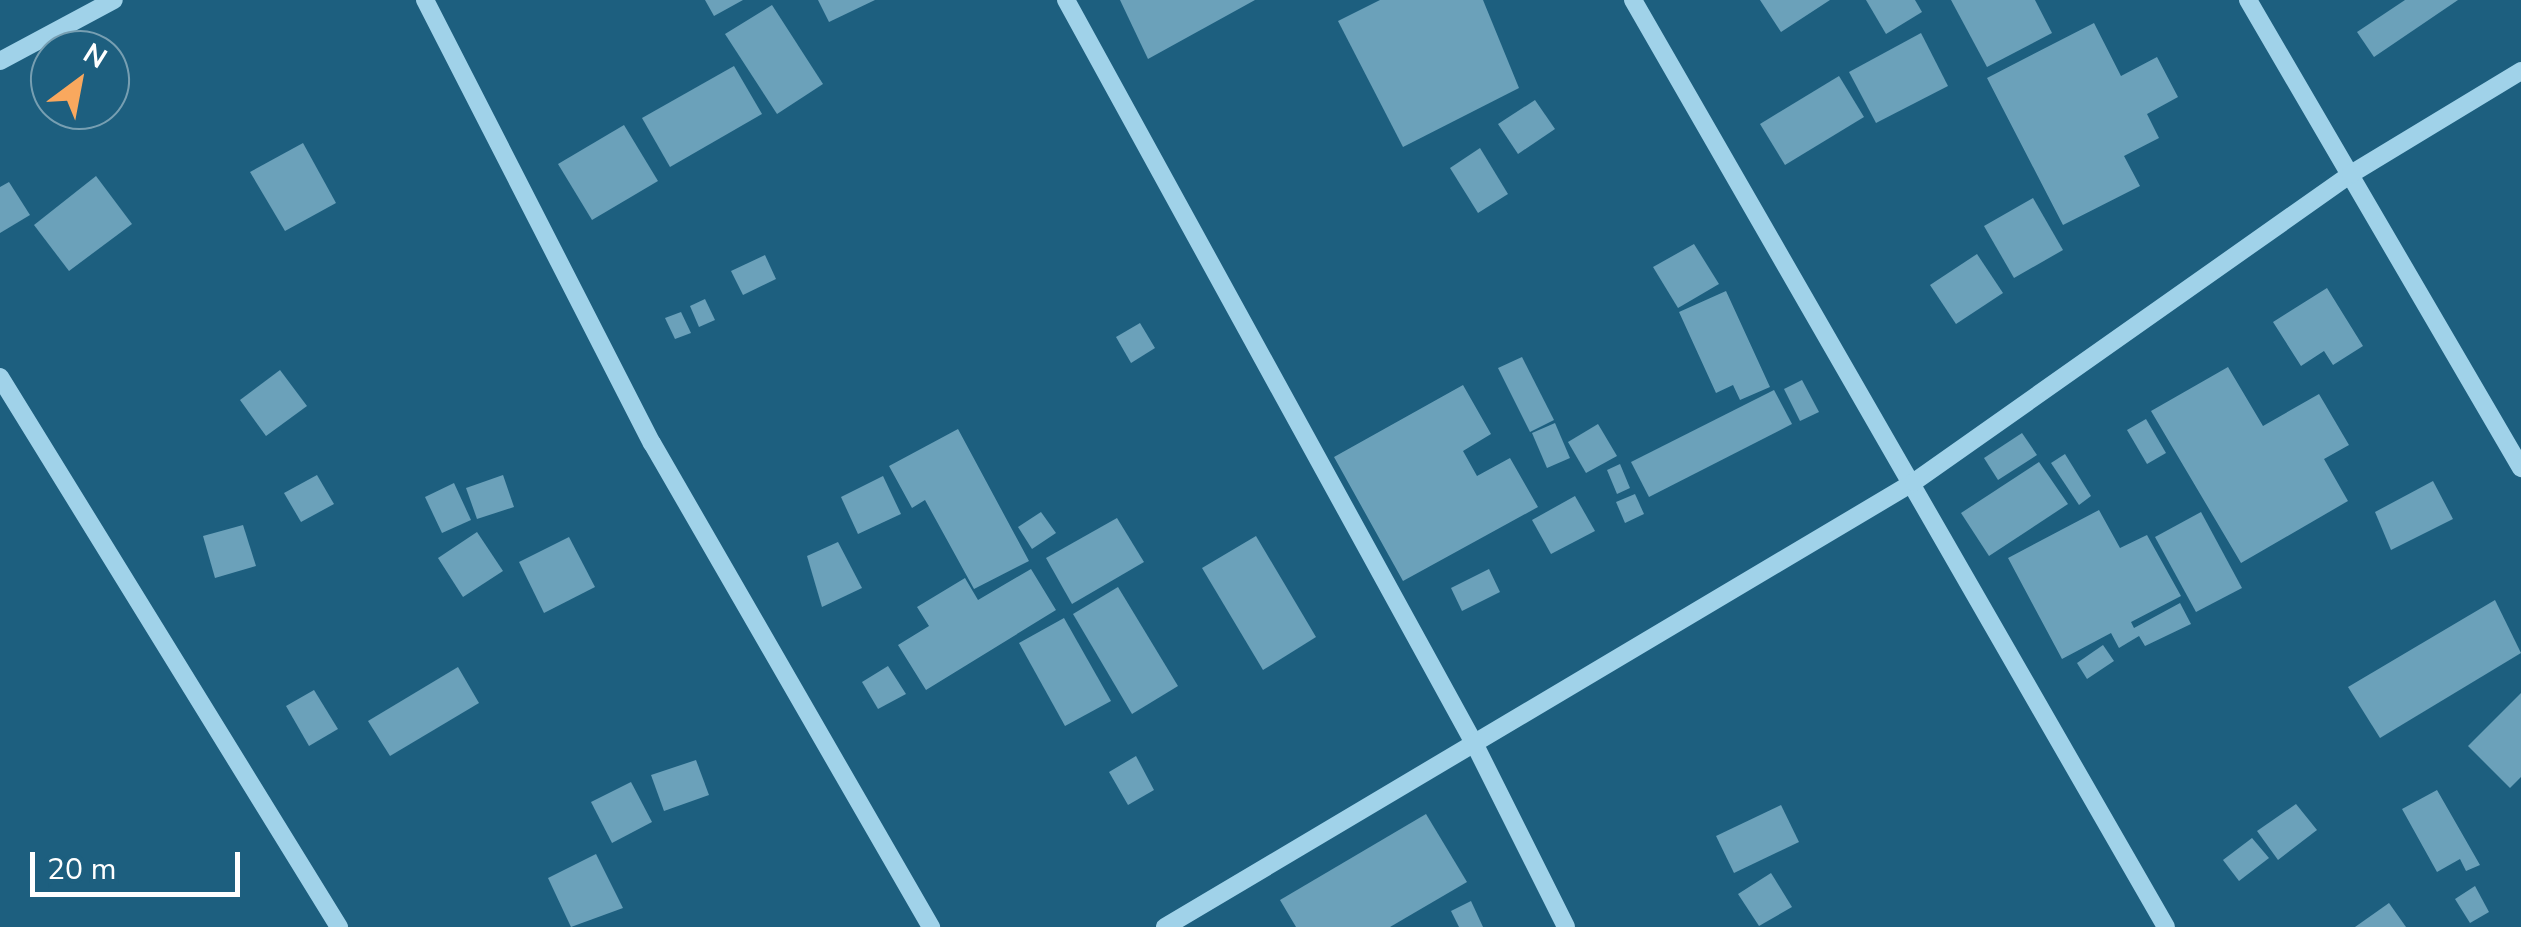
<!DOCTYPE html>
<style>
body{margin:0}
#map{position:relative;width:2521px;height:927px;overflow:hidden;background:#1d5f7f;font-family:"Nunito Sans",sans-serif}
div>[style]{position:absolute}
.building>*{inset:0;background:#6ba1ba}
.minor>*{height:18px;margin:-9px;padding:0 9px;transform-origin:9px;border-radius:9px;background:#a0d2e9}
span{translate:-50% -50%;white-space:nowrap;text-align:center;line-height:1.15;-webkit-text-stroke:10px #1d5f7f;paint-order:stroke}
.north{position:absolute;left:30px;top:30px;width:100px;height:100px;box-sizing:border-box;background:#1d5f7f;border:2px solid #779fb2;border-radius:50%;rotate:32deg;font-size:28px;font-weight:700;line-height:40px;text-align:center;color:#fff}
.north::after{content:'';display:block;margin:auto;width:35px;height:45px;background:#f9a85e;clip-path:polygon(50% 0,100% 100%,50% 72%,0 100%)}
.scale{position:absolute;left:30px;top:852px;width:210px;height:45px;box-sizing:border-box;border:5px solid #fff;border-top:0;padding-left:12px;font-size:30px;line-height:35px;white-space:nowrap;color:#fff;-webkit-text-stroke:8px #1d5f7f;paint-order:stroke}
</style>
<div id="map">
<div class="building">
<i style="clip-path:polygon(705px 0,743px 0,714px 16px)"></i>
<i style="clip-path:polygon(818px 0,875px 0,829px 22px)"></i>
<i style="clip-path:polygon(1120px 0,1255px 0,1148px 59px)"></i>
<i style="clip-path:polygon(1380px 0,1483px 0,1519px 88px,1403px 147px,1338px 21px)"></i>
<i style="clip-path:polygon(1760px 0,1830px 0,1781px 32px)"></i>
<i style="clip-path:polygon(1866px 0,1915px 0,1922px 12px,1886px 34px)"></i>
<i style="clip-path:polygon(1951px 0,2035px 0,2052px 33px,1987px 67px)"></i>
<i style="clip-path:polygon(2405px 0,2458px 0,2374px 57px,2357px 32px)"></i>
<i style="clip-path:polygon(772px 5px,823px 84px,777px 114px,725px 34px)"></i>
<i style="clip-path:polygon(2094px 23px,2121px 76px,2157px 57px,2178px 97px,2147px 114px,2159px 138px,2124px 156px,2140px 186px,2063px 225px,1987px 78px)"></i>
<i style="clip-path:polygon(1921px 33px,1948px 86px,1876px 123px,1849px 72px)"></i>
<i style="clip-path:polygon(734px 66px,762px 114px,670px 167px,642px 118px)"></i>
<i style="clip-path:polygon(1839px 76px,1864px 117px,1785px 165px,1760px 124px)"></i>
<i style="clip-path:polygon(1535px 100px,1555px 129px,1518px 154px,1498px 124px)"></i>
<i style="clip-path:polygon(624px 125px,658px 181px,592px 220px,558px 164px)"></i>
<i style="clip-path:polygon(303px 143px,336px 203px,285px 231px,250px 172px)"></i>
<i style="clip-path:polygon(1480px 148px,1508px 194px,1478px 213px,1450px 168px)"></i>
<i style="clip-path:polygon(96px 176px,132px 224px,69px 271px,34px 225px)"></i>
<i style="clip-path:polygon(9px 182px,30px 215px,0 233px,0 187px)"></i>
<i style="clip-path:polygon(2033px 198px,2063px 250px,2014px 278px,1984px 226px)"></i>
<i style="clip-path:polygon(1694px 244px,1719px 284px,1678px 308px,1653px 267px)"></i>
<i style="clip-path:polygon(1977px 254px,2003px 293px,1956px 324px,1930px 285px)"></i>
<i style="clip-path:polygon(765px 255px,776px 279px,743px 295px,731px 271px)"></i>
<i style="clip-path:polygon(2327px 288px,2363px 346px,2333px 365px,2324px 351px,2301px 366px,2273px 322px)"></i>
<i style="clip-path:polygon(1726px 291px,1770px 387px,1740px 400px,1733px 385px,1716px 393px,1679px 312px)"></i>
<i style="clip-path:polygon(705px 299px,715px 320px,699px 327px,690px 306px)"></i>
<i style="clip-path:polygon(681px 312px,691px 333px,675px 339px,665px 318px)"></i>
<i style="clip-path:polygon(1140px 323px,1155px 348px,1131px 363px,1116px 337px)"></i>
<i style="clip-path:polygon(1522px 357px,1554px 420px,1530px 432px,1498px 368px)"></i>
<i style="clip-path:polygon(2228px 367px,2263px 426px,2319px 394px,2349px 445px,2324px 459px,2348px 501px,2241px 563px,2151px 411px)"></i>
<i style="clip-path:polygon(280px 370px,307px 406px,266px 436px,240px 400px)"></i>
<i style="clip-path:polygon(1802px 380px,1819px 412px,1800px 421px,1784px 389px)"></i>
<i style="clip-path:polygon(1463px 385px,1491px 434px,1463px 451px,1477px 476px,1510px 458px,1538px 507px,1403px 581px,1334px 457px)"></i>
<i style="clip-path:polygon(1774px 390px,1792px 424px,1649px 497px,1631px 462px)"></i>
<i style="clip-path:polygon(2146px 419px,2166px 453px,2147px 464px,2127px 430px)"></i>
<i style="clip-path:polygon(1555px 423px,1570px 458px,1547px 468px,1532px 433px)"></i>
<i style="clip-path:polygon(1598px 424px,1617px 456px,1586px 473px,1568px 442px)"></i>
<i style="clip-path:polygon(958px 429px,1029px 561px,974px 589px,925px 500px,912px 508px,889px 466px)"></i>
<i style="clip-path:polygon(2022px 433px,2037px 455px,1998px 480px,1984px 458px)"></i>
<i style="clip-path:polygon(2065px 454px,2091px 496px,2079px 505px,2051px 463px)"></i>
<i style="clip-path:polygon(2039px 462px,2068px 504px,1989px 556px,1961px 513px)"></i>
<i style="clip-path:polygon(1620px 464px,1630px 488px,1617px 494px,1607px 470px)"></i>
<i style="clip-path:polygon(317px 475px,334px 504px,301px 522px,284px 493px)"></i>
<i style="clip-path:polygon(503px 475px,514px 507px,477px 519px,466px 488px)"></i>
<i style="clip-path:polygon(883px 476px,901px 514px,858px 534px,841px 497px)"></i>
<i style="clip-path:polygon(2433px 481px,2453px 519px,2391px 550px,2375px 512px)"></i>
<i style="clip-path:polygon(454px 483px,471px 520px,442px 533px,425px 497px)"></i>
<i style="clip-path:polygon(1635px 494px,1644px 514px,1625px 523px,1616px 502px)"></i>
<i style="clip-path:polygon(1575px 496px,1595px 531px,1551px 554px,1532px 520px)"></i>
<i style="clip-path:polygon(2099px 510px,2120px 548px,2147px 535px,2181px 596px,2131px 622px,2134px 628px,2180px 603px,2191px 624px,2145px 646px,2139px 636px,2119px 648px,2111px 633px,2062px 659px,2008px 558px)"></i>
<i style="clip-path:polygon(1041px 512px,1056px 533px,1032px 549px,1018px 527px)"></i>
<i style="clip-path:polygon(2201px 512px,2242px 588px,2196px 612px,2155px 537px)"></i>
<i style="clip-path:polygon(1117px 518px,1144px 562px,1072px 604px,1046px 558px)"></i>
<i style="clip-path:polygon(243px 525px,256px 566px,215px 578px,203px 536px)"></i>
<i style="clip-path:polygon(477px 532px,503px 571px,463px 597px,438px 558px)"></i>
<i style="clip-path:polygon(1256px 536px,1316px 637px,1263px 670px,1202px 568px)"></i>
<i style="clip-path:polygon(569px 537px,595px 587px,544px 613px,519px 562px)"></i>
<i style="clip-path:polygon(838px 542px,862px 588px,822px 607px,807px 556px)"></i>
<i style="clip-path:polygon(1031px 569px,1056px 610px,926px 690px,898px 645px,929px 626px,917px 607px,965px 578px,978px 600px)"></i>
<i style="clip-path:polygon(1489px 569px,1500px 592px,1462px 611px,1451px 588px)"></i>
<i style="clip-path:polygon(1118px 587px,1178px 686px,1132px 714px,1073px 614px)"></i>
<i style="clip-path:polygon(2495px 600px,2521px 653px,2380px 738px,2348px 687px)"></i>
<i style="clip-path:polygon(1064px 618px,1111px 701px,1065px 726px,1019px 643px)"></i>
<i style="clip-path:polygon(2103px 645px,2114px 661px,2087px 679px,2077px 663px)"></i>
<i style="clip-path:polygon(888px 666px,906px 694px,878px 709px,862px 682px)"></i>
<i style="clip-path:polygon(458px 667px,479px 703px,390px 756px,368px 721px)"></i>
<i style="clip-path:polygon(314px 690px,338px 729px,309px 746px,286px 706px)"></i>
<i style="clip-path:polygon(2521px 693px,2521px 777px,2510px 788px,2468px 746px)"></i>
<i style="clip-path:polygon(1136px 756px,1154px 790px,1128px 805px,1109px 772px)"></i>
<i style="clip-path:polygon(696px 760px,709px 795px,664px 811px,651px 775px)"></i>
<i style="clip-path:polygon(631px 782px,652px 822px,612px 843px,591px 802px)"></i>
<i style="clip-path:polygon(2437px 790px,2480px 865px,2466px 871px,2460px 859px,2437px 872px,2402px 809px)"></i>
<i style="clip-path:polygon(2296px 804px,2317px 830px,2278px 860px,2257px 831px)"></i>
<i style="clip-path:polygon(1781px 805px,1799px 842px,1734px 873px,1716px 836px)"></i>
<i style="clip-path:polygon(1426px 814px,1467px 882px,1390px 927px,1296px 927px,1280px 900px)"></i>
<i style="clip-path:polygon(2252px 838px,2269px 858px,2239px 881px,2223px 860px)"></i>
<i style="clip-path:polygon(596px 854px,623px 908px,571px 927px,548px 878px)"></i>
<i style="clip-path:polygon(1771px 873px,1792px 907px,1759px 926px,1738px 894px)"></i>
<i style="clip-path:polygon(2475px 886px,2489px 912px,2470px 923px,2455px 899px)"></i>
<i style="clip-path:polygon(1471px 901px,1483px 927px,1459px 927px,1451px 911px)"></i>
<i style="clip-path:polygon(2389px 903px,2406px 927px,2355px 927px)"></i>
</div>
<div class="minor">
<i style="left:425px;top:0;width:498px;rotate:62.9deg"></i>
<i style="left:652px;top:443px;width:559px;rotate:60.04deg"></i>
<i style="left:1066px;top:0;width:850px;rotate:61.23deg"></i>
<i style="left:1475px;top:745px;width:203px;rotate:63.4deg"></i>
<i style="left:1633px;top:0;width:1069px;rotate:60.1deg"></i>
<i style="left:2248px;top:0;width:542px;rotate:59.74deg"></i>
<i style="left:0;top:61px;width:129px;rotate:-28.2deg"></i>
<i style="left:0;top:377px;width:646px;rotate:58.35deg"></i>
<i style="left:1165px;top:927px;width:871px;rotate:-30.72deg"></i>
<i style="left:1914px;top:482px;width:535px;rotate:-35.18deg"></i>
<i style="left:2351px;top:174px;width:199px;rotate:-31.2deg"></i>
</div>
<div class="north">N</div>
<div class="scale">20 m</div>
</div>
